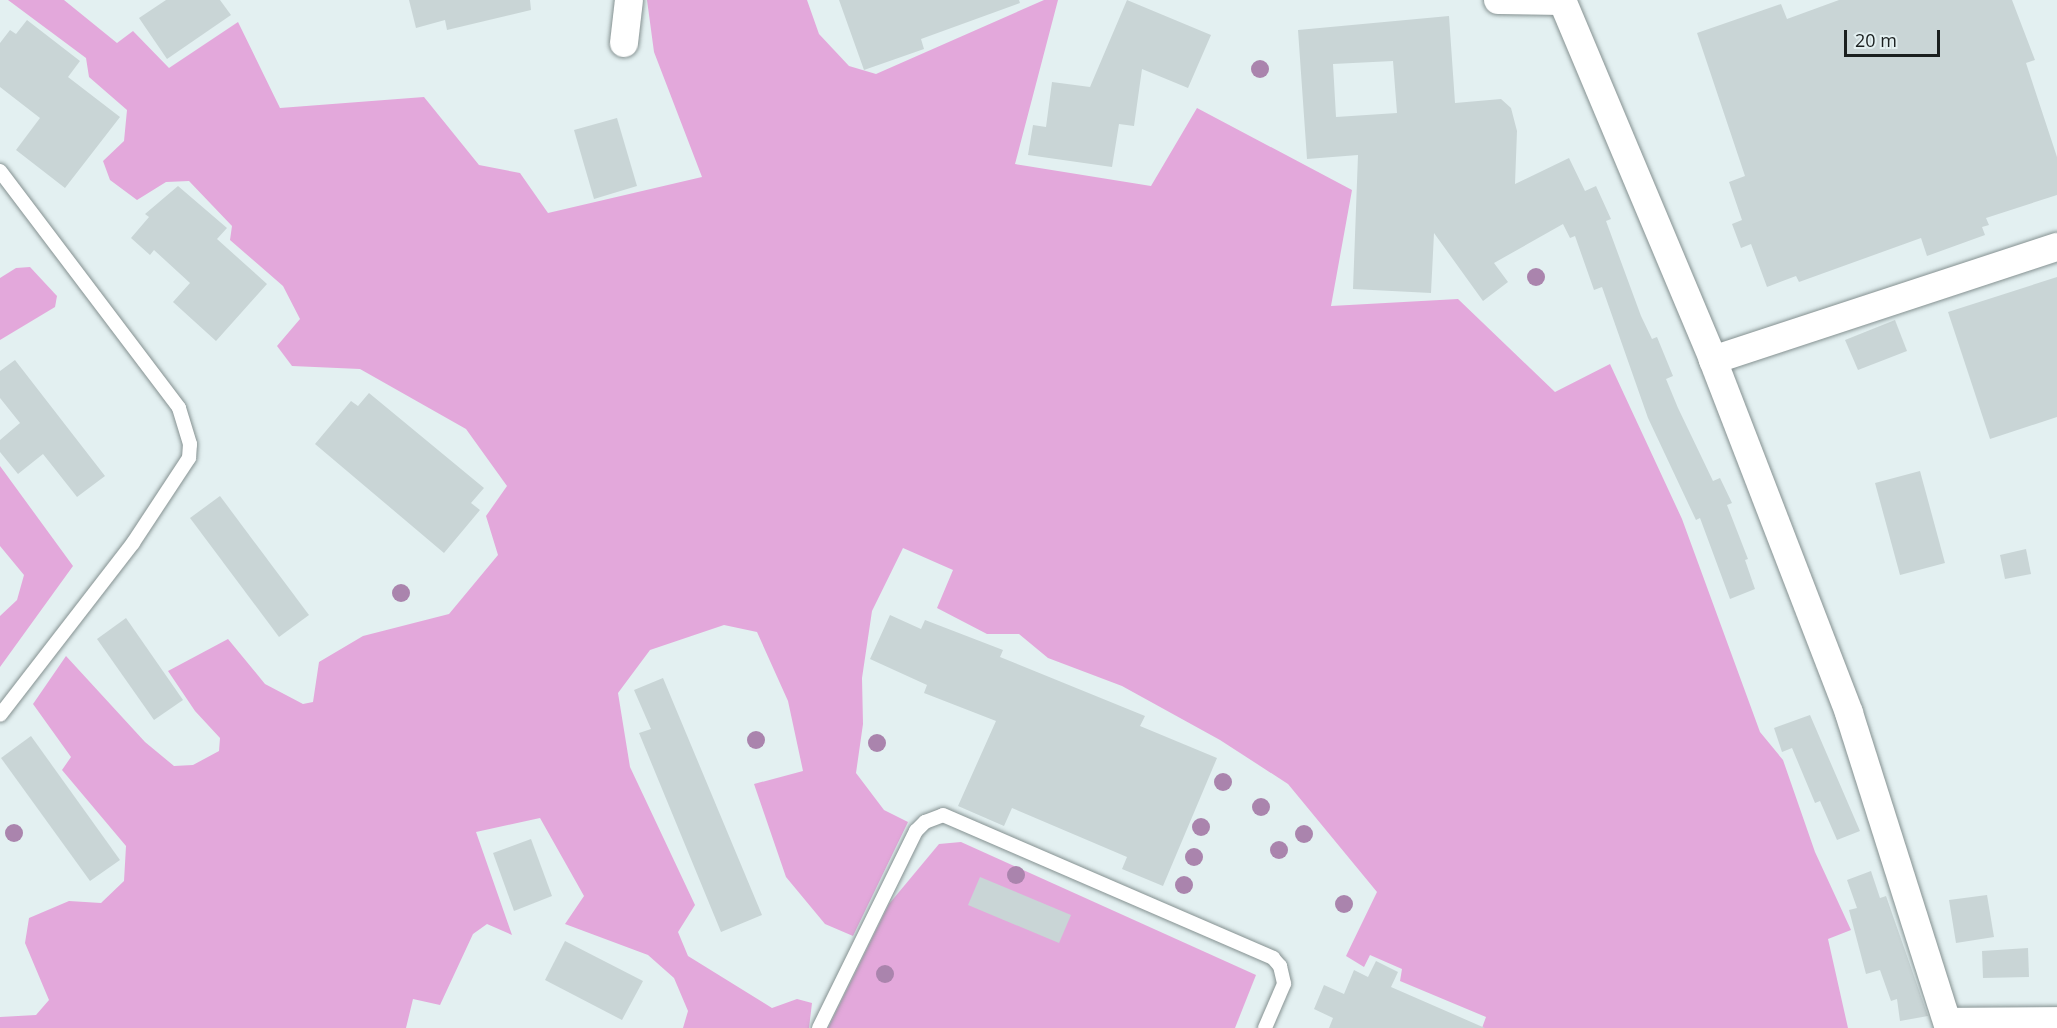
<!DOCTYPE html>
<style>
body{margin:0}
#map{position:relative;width:2057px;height:1028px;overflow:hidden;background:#e3f0f1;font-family:"Open Sans",sans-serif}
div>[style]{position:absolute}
.green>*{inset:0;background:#e3a8db}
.building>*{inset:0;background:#c9d5d6}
.roads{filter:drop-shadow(0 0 2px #859191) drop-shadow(0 0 2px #859191)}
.lane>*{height:14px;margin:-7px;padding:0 7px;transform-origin:7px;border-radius:7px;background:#fff}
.street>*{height:28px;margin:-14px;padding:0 14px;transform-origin:14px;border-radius:14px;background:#fff}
.trees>*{width:18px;height:18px;margin:-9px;border-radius:50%;background:#aa84ad}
span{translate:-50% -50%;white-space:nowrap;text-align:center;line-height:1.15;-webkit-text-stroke:4.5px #e3f0f1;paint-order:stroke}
.scale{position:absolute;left:1844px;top:30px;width:96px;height:27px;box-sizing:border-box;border:3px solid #1a1f1f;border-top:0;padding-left:8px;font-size:18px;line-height:21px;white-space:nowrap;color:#1a1f1f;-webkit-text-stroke:4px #e3f0f1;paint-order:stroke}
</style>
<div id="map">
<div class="green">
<i style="clip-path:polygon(8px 0,64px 0,117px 43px,133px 31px,169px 68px,238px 22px,280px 108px,424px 97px,479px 165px,520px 173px,548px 213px,702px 177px,654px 52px,647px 0,807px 0,819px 34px,849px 66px,876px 74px,1044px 0,1058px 0,1015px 164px,1151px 186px,1197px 108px,1352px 190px,1331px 306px,1458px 299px,1555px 392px,1610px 364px,1682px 519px,1760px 732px,1783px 760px,1815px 852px,1851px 930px,1828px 939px,1848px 1028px,1482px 1028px,1486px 1017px,1400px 981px,1402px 969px,1370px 955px,1364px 967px,1346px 956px,1377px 892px,1288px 784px,1220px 740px,1122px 686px,1048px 658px,1019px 634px,987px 634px,937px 608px,953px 570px,903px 548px,872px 611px,862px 678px,863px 724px,856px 773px,884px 810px,908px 822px,853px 936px,825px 924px,786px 877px,754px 784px,803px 771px,788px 701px,757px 632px,724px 625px,650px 650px,618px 693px,630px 767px,695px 905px,678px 932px,688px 956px,772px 1008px,797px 999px,812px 1003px,809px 1028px,683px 1028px,688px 1011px,674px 978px,648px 955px,565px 924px,584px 896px,540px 818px,476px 832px,512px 935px,487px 924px,473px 934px,440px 1005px,413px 999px,406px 1028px,0 1028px,0 1017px,36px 1015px,49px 1000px,25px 943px,29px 918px,69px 901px,101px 903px,124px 881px,126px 846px,62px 770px,71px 757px,33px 704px,66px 656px,145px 742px,174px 766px,193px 765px,219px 751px,220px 738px,195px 711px,168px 671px,228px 639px,265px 684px,303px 704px,313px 702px,319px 662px,363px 636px,449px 614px,498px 555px,486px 516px,507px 486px,466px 429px,360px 369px,292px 366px,277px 346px,300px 319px,283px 286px,230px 240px,232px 226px,189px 181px,166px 182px,137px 200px,110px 180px,103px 161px,124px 141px,127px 110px,89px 77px,86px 58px)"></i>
<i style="clip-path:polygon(30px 267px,57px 296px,55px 307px,0 340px,0 278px,16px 268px)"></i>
<i style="clip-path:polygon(0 466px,73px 566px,0 667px,0 616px,17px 600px,24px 575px,0 546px)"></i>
<i style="clip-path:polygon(961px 842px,1256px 975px,1235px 1028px,828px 1028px,889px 904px,939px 844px)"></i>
</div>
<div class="building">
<i style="clip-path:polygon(166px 0,220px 0,231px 15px,167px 59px,139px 18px)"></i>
<i style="clip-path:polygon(409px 0,530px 0,531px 10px,447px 30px,445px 20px,416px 28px)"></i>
<i style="clip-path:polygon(839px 0,1019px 0,1020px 3px,921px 39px,924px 49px,864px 70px)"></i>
<i style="clip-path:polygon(1127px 0,1211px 35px,1188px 88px,1142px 69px,1134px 126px,1119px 124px,1112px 167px,1028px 155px,1033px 125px,1046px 127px,1052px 82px,1090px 87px)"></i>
<i style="clip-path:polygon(1839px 0,2012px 0,2035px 60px,2026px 63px,2057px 157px,2057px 195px,1986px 218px,1989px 225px,1982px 227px,1985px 235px,1927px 256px,1921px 238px,1799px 282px,1796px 276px,1767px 287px,1751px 244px,1741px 248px,1732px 224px,1742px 220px,1729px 182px,1745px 176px,1697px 33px,1781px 4px,1787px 19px)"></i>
<i style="clip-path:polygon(evenodd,1449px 16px,1455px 103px,1501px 99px,1511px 108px,1517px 131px,1515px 184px,1569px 158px,1585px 191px,1596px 186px,1611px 219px,1606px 221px,1641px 316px,1652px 339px,1657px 337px,1673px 376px,1666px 379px,1678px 408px,1713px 481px,1720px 478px,1732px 503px,1727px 505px,1748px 559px,1745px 560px,1755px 589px,1730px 599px,1700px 518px,1696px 520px,1648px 418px,1602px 287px,1594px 290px,1575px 236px,1570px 238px,1563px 224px,1494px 263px,1508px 282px,1483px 301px,1434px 233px,1431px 293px,1353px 289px,1358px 155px,1307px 159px,1298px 30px,1449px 16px,1393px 61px,1397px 113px,1336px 117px,1333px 64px,1393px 61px)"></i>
<i style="clip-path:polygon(27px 20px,80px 61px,68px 77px,120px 117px,65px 188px,16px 150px,40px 118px,0 87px,0 43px,10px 30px,16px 34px)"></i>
<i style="clip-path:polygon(617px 118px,637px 186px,594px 199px,574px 130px)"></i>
<i style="clip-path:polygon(178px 186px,227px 228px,217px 239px,267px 284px,216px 341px,173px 302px,190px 283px,154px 250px,150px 255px,131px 238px,149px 217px,145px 214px)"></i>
<i style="clip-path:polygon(2057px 277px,2057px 417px,1990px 439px,1948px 312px)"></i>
<i style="clip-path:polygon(1895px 320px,1907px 351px,1858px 370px,1845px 340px)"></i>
<i style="clip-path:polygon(15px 360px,105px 476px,77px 497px,43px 454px,18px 474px,0 452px,0 440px,20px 423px,0 398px,0 371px)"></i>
<i style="clip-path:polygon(369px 393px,484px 488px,471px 503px,480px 510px,444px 553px,315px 444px,351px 401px,358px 406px)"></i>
<i style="clip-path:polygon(1920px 471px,1945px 563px,1900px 575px,1875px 483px)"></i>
<i style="clip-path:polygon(220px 496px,309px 615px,279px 637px,190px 518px)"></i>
<i style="clip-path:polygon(2026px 549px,2031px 574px,2005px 579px,2000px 555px)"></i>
<i style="clip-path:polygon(890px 615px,921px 629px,925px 620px,1003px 650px,1000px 657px,1145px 716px,1140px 726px,1217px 758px,1163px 886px,1122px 869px,1127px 857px,1012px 808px,1004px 826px,958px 806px,996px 721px,924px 693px,927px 685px,870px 659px)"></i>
<i style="clip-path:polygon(126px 618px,183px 700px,154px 720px,97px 639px)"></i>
<i style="clip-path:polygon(663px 678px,762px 915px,721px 932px,639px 733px,651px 729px,634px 690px)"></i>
<i style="clip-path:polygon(1810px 715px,1860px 831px,1837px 840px,1820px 801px,1815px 803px,1792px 748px,1782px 752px,1774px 728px)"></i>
<i style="clip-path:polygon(31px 736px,120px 860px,90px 881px,1px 758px)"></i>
<i style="clip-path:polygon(531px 839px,552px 896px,514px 911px,493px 853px)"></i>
<i style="clip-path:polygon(1871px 871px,1880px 898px,1886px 896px,1928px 1016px,1900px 1021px,1897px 999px,1891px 1001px,1880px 970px,1866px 974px,1849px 910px,1857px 908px,1847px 880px)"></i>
<i style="clip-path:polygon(980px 877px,1071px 915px,1059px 943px,968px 905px)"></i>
<i style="clip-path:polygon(1987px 895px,1994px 937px,1956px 943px,1949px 900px)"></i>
<i style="clip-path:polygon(565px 941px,643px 981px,622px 1020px,545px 980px)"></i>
<i style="clip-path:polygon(2028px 948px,2029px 977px,1983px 978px,1982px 951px)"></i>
<i style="clip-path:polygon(1376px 961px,1398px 972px,1391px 987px,1485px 1028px,1329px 1028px,1333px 1018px,1314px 1009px,1324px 985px,1344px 994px,1354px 970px,1368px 977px)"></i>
</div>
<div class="roads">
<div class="lane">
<i style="left:0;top:171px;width:297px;rotate:52.9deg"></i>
<i style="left:179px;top:408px;width:38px;rotate:73deg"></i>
<i style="left:190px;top:444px;width:14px;rotate:94deg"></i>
<i style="left:189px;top:458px;width:102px;rotate:123.4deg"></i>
<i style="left:133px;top:543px;width:217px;rotate:127.7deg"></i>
<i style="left:819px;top:1028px;width:220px;rotate:-63.8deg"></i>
<i style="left:916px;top:831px;width:13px;rotate:-45deg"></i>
<i style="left:925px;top:822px;width:19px;rotate:-21deg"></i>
<i style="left:943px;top:815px;width:360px;rotate:23.4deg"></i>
<i style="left:1273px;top:958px;width:11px;rotate:49deg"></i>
<i style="left:1280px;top:966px;width:18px;rotate:77deg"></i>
<i style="left:1284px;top:984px;width:48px;rotate:113.4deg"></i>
</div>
<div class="street">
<i style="left:1498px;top:0;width:65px;rotate:0.9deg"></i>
<i style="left:1562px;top:0;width:390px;rotate:67.2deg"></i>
<i style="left:1713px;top:360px;width:378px;rotate:68.9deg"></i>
<i style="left:1849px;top:713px;width:330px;rotate:72.4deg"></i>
<i style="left:624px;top:43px;width:43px;rotate:-83.4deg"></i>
<i style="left:1713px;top:360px;width:362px;rotate:-18.2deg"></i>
<i style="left:1949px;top:1022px;width:108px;rotate:-0.5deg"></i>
</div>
</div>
<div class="trees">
<i style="left:1260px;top:69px"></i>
<i style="left:1536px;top:277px"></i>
<i style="left:401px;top:593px"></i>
<i style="left:756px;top:740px"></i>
<i style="left:877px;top:743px"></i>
<i style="left:1223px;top:782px"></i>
<i style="left:1261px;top:807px"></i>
<i style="left:1201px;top:827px"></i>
<i style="left:14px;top:833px"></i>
<i style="left:1304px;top:834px"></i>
<i style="left:1279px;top:850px"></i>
<i style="left:1194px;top:857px"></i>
<i style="left:1016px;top:875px"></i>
<i style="left:1184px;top:885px"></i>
<i style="left:1344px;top:904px"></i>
<i style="left:885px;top:974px"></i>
</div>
<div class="scale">20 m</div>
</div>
